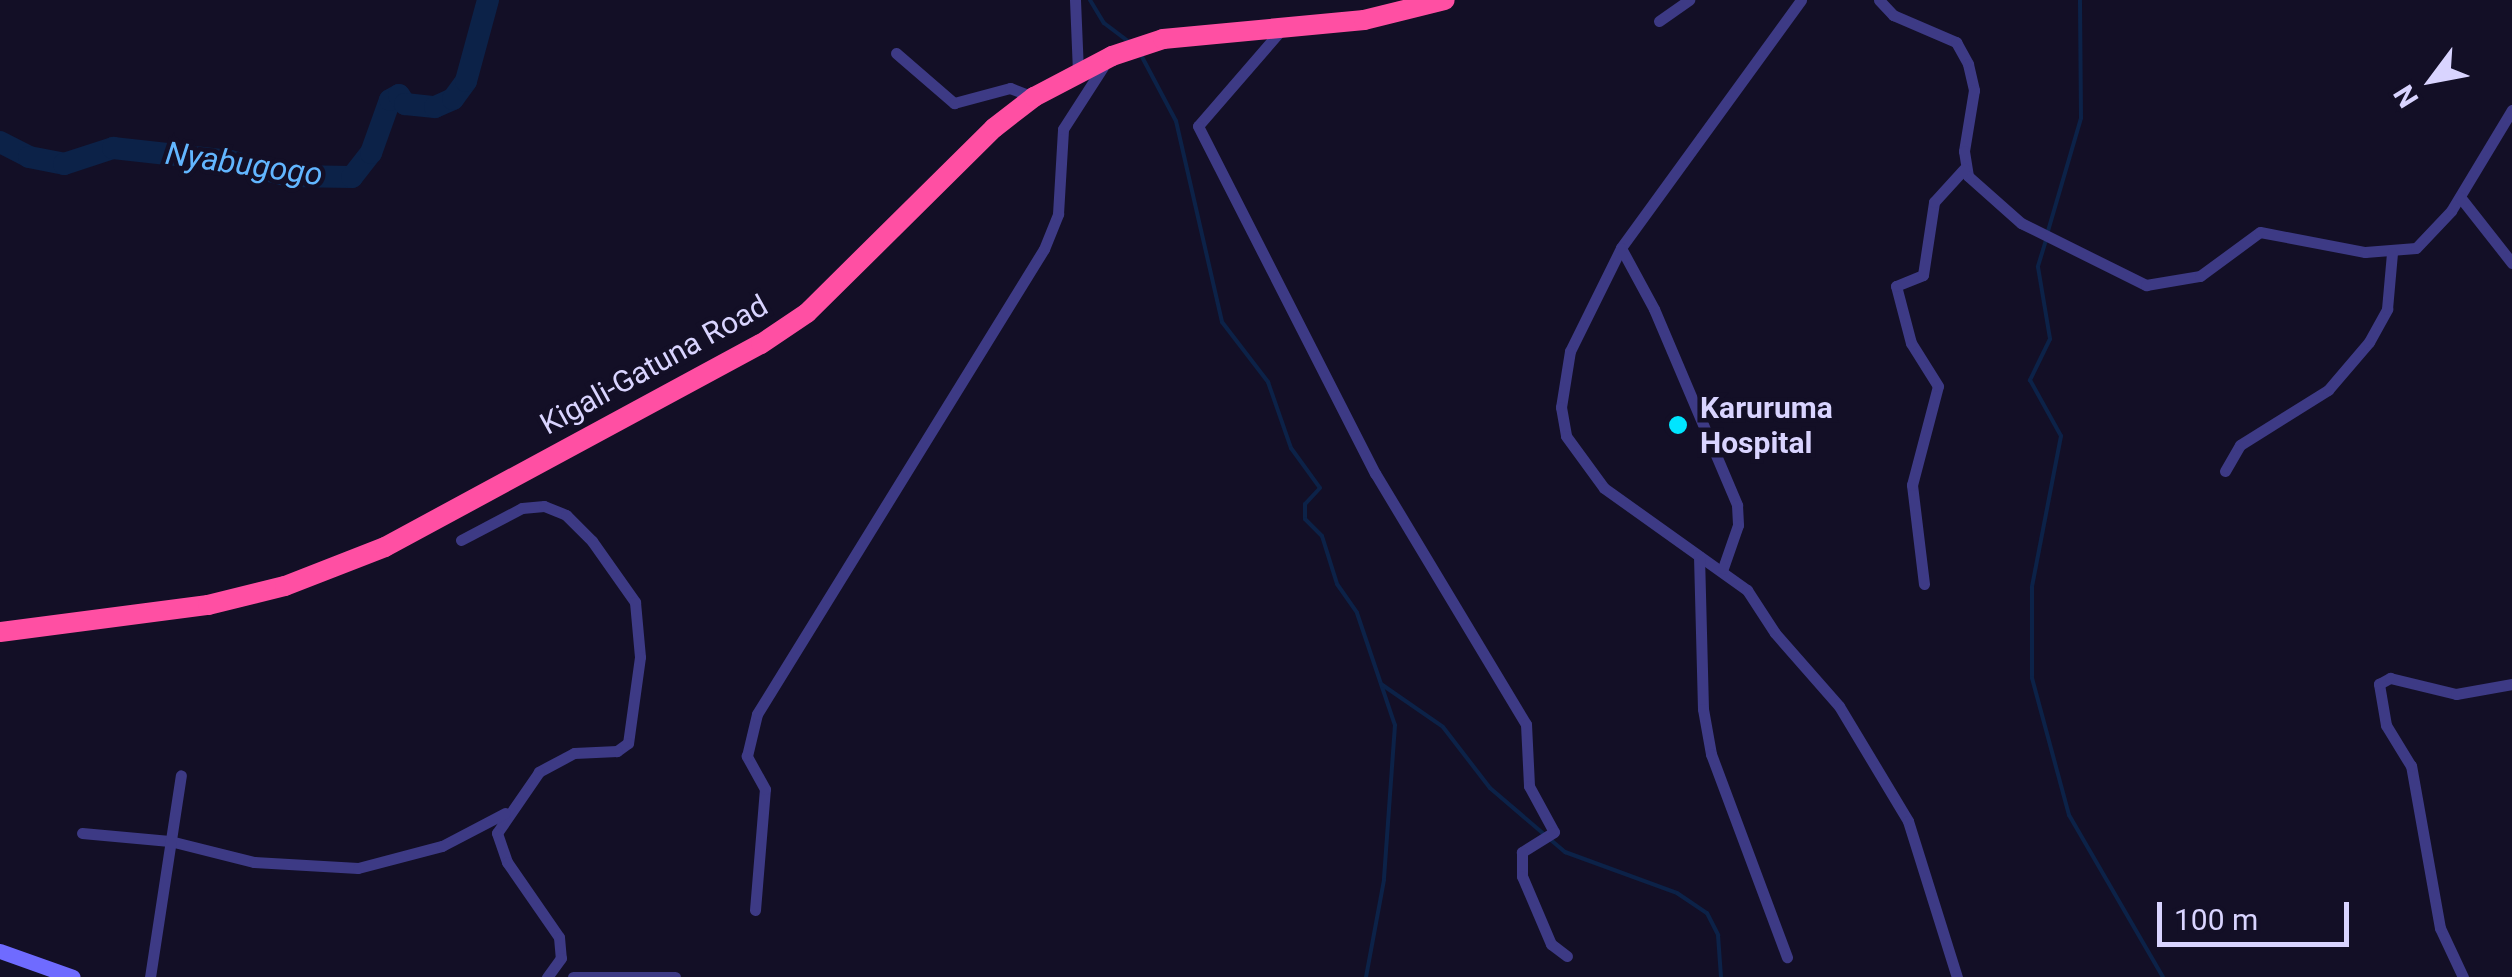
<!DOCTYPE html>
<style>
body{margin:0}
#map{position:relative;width:2512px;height:977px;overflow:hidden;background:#130f26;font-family:Roboto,sans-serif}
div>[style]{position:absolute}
.stream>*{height:4px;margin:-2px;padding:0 2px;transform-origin:2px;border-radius:2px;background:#0c2248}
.river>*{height:22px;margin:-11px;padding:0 11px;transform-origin:11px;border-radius:11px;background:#0c2248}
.street>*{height:11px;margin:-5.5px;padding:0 5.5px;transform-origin:5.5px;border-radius:5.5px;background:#3d3a85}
.secondary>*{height:15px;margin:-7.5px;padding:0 7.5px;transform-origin:7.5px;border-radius:7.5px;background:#6f6bff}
.highway>*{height:20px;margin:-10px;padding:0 10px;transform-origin:10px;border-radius:10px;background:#ff4fa3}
.dots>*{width:28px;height:28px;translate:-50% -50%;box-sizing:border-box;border:5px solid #130f26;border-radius:50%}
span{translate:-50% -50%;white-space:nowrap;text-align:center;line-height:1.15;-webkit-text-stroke:9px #130f26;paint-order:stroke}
.street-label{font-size:30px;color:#d9d4ff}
.poi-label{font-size:30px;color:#d9d4ff;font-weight:700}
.left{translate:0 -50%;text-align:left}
.water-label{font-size:32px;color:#62b6ff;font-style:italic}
.north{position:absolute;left:2382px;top:30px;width:100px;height:100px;-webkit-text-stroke:8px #130f26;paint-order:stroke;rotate:238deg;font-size:28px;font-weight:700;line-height:40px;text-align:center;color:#d9d4ff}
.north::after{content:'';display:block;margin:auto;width:35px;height:45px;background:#d9d4ff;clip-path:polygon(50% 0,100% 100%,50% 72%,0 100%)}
.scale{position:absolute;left:2157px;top:902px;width:192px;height:45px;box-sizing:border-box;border:5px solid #d9d4ff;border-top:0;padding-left:12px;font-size:30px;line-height:35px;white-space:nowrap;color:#d9d4ff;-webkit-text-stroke:8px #130f26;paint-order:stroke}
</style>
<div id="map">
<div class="stream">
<i style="left:1090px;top:0;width:27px;rotate:59deg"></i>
<i style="left:1104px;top:23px;width:35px;rotate:37deg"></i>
<i style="left:1141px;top:55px;width:75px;rotate:62.1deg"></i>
<i style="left:1176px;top:121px;width:206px;rotate:77.1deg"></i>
<i style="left:1222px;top:322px;width:76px;rotate:52.5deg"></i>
<i style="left:1268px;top:382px;width:70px;rotate:70.8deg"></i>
<i style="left:1291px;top:448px;width:49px;rotate:54.1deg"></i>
<i style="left:1320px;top:488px;width:22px;rotate:133deg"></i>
<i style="left:1305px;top:504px;width:15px;rotate:90deg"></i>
<i style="left:1305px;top:519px;width:24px;rotate:45deg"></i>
<i style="left:1322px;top:536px;width:50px;rotate:72.6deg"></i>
<i style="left:1337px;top:584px;width:35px;rotate:55deg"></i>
<i style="left:1357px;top:613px;width:118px;rotate:71.3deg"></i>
<i style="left:1395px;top:725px;width:155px;rotate:94.1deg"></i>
<i style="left:1384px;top:880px;width:99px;rotate:100.5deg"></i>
<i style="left:2048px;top:231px;width:118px;rotate:-73.7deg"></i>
<i style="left:2081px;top:118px;width:118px;rotate:-90.5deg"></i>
<i style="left:2046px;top:240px;width:28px;rotate:107deg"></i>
<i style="left:2038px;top:267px;width:73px;rotate:80.5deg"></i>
<i style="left:2050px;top:339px;width:46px;rotate:116deg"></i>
<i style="left:2030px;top:380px;width:64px;rotate:61deg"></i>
<i style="left:2061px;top:436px;width:154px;rotate:100.9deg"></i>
<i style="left:2032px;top:587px;width:91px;rotate:90deg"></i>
<i style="left:2032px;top:678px;width:142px;rotate:74.9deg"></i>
<i style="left:2069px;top:815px;width:187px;rotate:59.9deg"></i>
<i style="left:1381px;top:684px;width:75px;rotate:34.7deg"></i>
<i style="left:1443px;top:727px;width:77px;rotate:52.4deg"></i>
<i style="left:1490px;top:788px;width:99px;rotate:40.5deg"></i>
<i style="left:1565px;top:852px;width:119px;rotate:20.1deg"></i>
<i style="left:1677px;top:893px;width:36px;rotate:34deg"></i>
<i style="left:1707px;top:913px;width:25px;rotate:63deg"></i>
<i style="left:1718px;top:935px;width:42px;rotate:85.9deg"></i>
</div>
<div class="river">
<i style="left:0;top:142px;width:33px;rotate:27deg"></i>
<i style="left:29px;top:157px;width:36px;rotate:11deg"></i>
<i style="left:64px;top:164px;width:52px;rotate:-18.1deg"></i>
<i style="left:113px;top:148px;width:118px;rotate:6.3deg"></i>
<i style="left:230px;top:161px;width:61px;rotate:14.3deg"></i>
<i style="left:289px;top:176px;width:63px;rotate:0.9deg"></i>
<i style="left:352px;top:177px;width:31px;rotate:-52deg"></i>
<i style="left:371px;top:153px;width:56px;rotate:-70.3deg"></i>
<i style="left:390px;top:100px;width:10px;rotate:-29deg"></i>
<i style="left:399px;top:95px;width:11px;rotate:56deg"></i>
<i style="left:405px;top:104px;width:30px;rotate:6deg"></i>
<i style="left:435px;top:107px;width:20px;rotate:-24deg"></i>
<i style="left:453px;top:99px;width:22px;rotate:-54deg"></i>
<i style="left:466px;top:81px;width:84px;rotate:-74.8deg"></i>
</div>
<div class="street">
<i style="left:1075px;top:0;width:71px;rotate:87.6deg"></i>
<i style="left:1801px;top:0;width:306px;rotate:126deg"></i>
<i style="left:1621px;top:248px;width:115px;rotate:116.3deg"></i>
<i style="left:1570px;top:351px;width:57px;rotate:99.1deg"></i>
<i style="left:1561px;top:407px;width:29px;rotate:80deg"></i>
<i style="left:1566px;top:436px;width:64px;rotate:53.8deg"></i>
<i style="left:1604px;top:488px;width:176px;rotate:35.5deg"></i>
<i style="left:1747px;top:590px;width:51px;rotate:56.9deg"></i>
<i style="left:1775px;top:633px;width:97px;rotate:48.8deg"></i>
<i style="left:1839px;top:706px;width:134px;rotate:59deg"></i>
<i style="left:1908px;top:821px;width:164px;rotate:72.6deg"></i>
<i style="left:1879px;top:0;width:21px;rotate:47deg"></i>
<i style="left:1893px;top:15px;width:69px;rotate:23.2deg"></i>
<i style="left:1956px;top:42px;width:25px;rotate:61deg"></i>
<i style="left:1968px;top:64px;width:27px;rotate:77deg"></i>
<i style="left:1974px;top:90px;width:62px;rotate:99.3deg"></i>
<i style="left:1964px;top:151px;width:25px;rotate:81deg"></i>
<i style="left:1968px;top:176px;width:71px;rotate:41.6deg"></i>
<i style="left:2021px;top:223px;width:140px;rotate:26.4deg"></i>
<i style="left:2146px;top:285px;width:55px;rotate:-9.5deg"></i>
<i style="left:2200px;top:276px;width:74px;rotate:-36.3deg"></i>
<i style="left:2260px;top:232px;width:107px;rotate:10.8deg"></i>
<i style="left:2365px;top:252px;width:51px;rotate:-4.5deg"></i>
<i style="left:2416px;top:248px;width:51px;rotate:-46.6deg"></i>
<i style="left:2451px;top:211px;width:118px;rotate:-58.9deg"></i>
<i style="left:1659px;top:21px;width:37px;rotate:-35deg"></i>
<i style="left:1282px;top:29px;width:128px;rotate:130.9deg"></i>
<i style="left:1198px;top:126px;width:390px;rotate:63deg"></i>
<i style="left:1375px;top:473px;width:293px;rotate:59deg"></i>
<i style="left:1526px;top:724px;width:62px;rotate:87.2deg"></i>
<i style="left:1529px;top:786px;width:52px;rotate:61.5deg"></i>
<i style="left:1554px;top:832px;width:38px;rotate:148deg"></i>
<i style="left:1522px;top:852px;width:24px;rotate:90deg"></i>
<i style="left:1522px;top:876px;width:74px;rotate:66.9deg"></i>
<i style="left:1551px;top:944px;width:20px;rotate:37deg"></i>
<i style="left:896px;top:53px;width:77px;rotate:40.8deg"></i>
<i style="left:954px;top:103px;width:58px;rotate:-15deg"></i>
<i style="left:1010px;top:88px;width:26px;rotate:21deg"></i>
<i style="left:2460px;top:197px;width:84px;rotate:51.8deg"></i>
<i style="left:1621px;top:248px;width:69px;rotate:61.6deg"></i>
<i style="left:1654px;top:309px;width:213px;rotate:67deg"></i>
<i style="left:1737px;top:505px;width:20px;rotate:87deg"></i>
<i style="left:1738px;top:525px;width:46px;rotate:109.2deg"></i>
<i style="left:2225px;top:471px;width:30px;rotate:-60deg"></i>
<i style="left:2240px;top:445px;width:104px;rotate:-32deg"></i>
<i style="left:2328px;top:390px;width:63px;rotate:-49.5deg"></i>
<i style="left:2369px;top:342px;width:38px;rotate:-61deg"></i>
<i style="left:2387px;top:309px;width:56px;rotate:-84.9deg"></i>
<i style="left:461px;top:540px;width:69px;rotate:-27.7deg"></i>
<i style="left:522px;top:508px;width:22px;rotate:-5deg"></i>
<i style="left:544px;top:506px;width:24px;rotate:22deg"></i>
<i style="left:566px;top:515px;width:37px;rotate:45deg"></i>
<i style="left:592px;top:541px;width:75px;rotate:54.8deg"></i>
<i style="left:635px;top:602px;width:55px;rotate:84.8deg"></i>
<i style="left:640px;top:657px;width:87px;rotate:97.9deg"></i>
<i style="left:628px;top:743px;width:14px;rotate:144deg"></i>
<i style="left:617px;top:751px;width:43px;rotate:177.3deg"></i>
<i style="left:574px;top:753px;width:40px;rotate:152deg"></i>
<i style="left:539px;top:772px;width:74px;rotate:124.5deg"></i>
<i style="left:497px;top:833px;width:31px;rotate:71deg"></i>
<i style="left:507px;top:862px;width:91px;rotate:55.3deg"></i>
<i style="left:559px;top:937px;width:21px;rotate:85deg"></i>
<i style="left:561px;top:958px;width:24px;rotate:126deg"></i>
<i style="left:1699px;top:556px;width:153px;rotate:88.5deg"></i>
<i style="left:1703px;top:709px;width:46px;rotate:79.9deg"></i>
<i style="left:1711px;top:754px;width:217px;rotate:69.5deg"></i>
<i style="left:1924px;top:584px;width:100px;rotate:-96.9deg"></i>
<i style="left:1912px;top:485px;width:102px;rotate:-75.3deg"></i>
<i style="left:1938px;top:386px;width:51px;rotate:-122.1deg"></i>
<i style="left:1911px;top:343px;width:59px;rotate:-104.7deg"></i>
<i style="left:1896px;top:286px;width:29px;rotate:-22deg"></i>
<i style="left:1923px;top:275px;width:74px;rotate:-81.4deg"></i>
<i style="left:1934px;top:202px;width:45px;rotate:-47.7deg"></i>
<i style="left:82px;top:833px;width:88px;rotate:5.2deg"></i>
<i style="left:170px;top:841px;width:87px;rotate:14deg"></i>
<i style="left:254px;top:862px;width:104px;rotate:3.3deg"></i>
<i style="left:358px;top:868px;width:87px;rotate:-14.7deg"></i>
<i style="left:442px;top:846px;width:71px;rotate:-27.6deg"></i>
<i style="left:755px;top:910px;width:121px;rotate:-85.3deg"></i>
<i style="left:765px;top:789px;width:38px;rotate:-119deg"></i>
<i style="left:747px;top:756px;width:43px;rotate:-76.6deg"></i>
<i style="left:757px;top:714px;width:546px;rotate:-58.32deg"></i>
<i style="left:1044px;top:249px;width:38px;rotate:-68deg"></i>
<i style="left:1058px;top:214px;width:85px;rotate:-86.6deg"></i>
<i style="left:1063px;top:129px;width:74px;rotate:-57.2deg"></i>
<i style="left:150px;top:977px;width:204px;rotate:-81.3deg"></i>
<i style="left:573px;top:977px;width:102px"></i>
<i style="left:2463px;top:977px;width:54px;rotate:-115.1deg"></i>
<i style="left:2440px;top:928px;width:165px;rotate:-100.1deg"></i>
<i style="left:2411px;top:766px;width:48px;rotate:-121.4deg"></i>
<i style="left:2386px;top:725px;width:42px;rotate:-99.7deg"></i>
<i style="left:2379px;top:684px;width:13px;rotate:-29deg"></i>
<i style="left:2390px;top:678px;width:68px;rotate:13.6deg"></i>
<i style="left:2456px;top:694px;width:57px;rotate:-10.1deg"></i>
</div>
<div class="secondary">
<i style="left:0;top:951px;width:77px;rotate:19.6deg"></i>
</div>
<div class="highway">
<i style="left:0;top:632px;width:210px;rotate:-7.4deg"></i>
<i style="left:208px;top:605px;width:79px;rotate:-13.9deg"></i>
<i style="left:285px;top:586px;width:107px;rotate:-21.3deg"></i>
<i style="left:385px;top:547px;width:427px;rotate:-28.4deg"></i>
<i style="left:761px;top:344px;width:55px;rotate:-34deg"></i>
<i style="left:807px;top:313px;width:263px;rotate:-44.7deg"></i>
<i style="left:994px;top:128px;width:51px;rotate:-37.8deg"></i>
<i style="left:1034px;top:97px;width:88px;rotate:-27.7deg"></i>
<i style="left:1112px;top:56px;width:54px;rotate:-18.4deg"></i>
<i style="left:1163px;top:39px;width:202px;rotate:-5.4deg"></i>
<i style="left:1364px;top:20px;width:83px;rotate:-13.9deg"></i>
</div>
<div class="dots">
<i style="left:1678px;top:425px;background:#00e5ff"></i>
</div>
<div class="street-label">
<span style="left:654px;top:365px;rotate:-29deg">Kigali-Gatuna Road</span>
</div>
<div class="poi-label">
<span class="left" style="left:1700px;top:425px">Karuruma<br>Hospital</span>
</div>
<div class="water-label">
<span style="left:244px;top:164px;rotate:8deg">Nyabugogo</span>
</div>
<div class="north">N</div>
<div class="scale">100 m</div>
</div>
